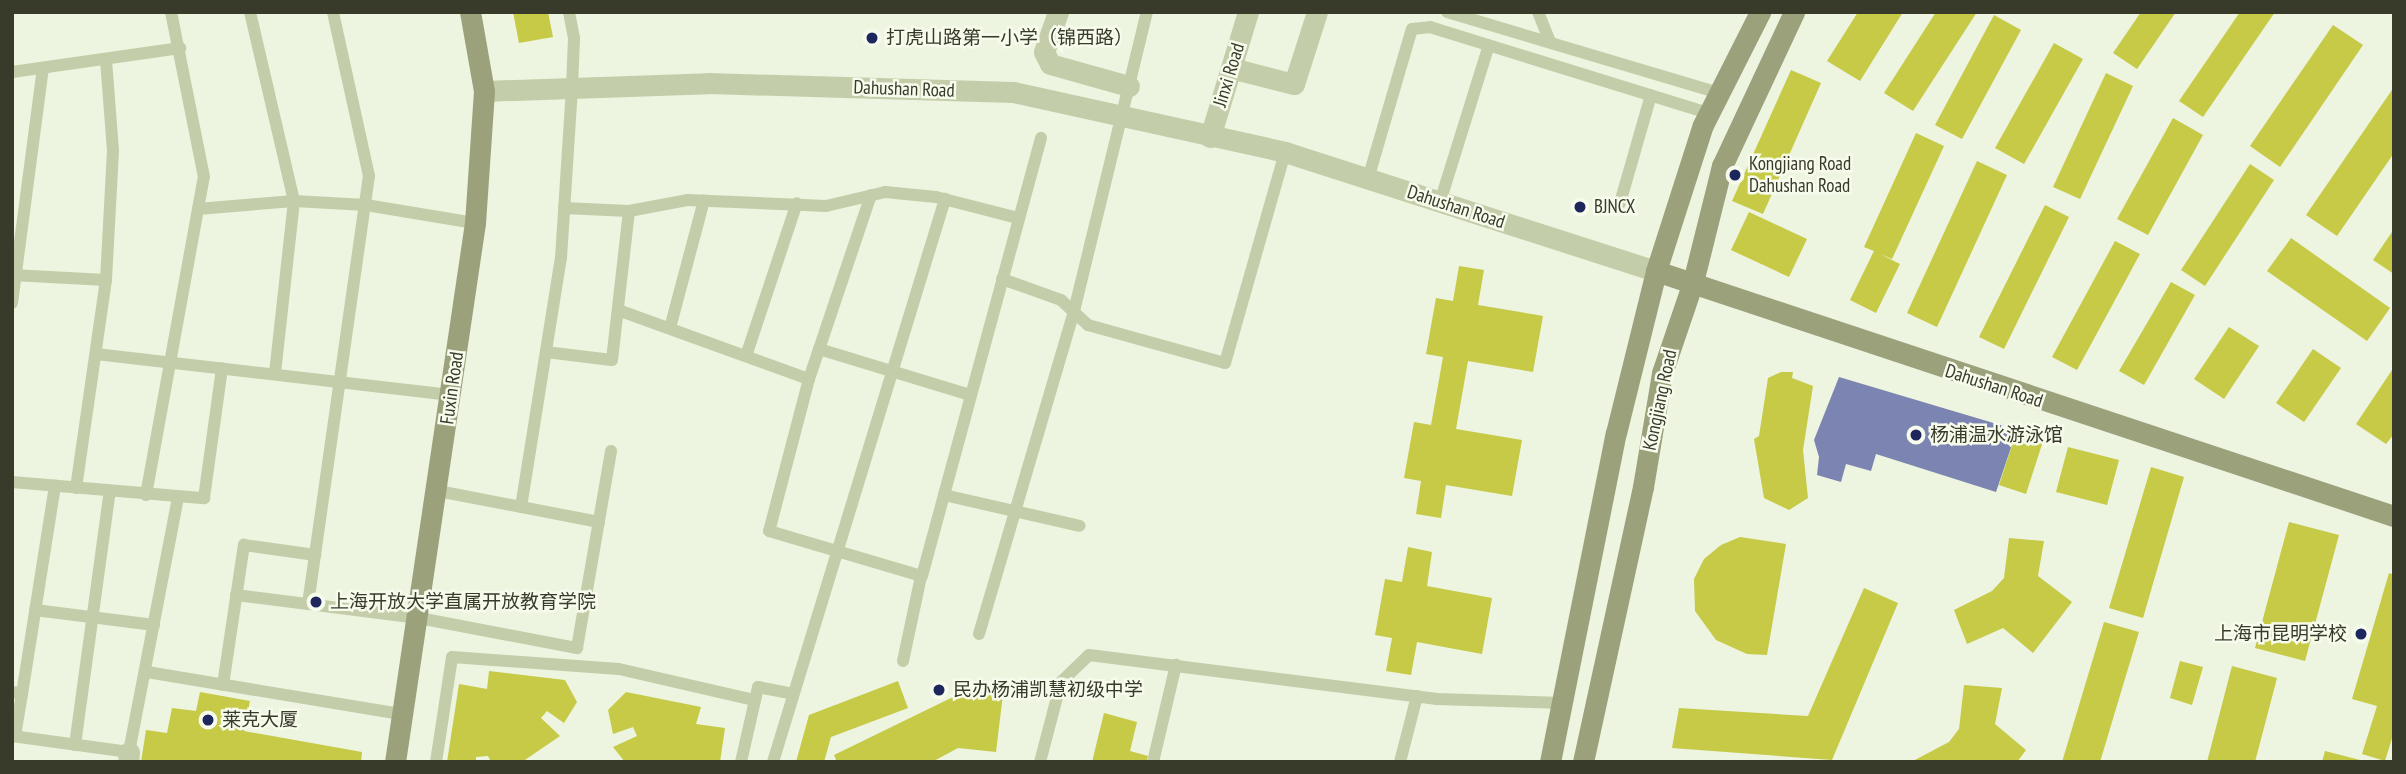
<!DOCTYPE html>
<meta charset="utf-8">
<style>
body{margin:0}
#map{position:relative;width:2406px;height:774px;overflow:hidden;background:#edf4df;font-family:"PT Sans Narrow","Noto Sans SC",sans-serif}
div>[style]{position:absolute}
.water>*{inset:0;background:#7c85b2}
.building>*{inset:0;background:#c6ca46}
.lane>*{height:12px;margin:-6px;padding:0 6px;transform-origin:6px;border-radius:6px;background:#c4cdaa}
.street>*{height:21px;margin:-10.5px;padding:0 10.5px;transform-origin:10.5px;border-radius:10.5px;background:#c4cdaa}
.secondary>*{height:21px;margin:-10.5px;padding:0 10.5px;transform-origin:10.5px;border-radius:10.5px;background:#9ba17b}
.dots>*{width:19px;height:19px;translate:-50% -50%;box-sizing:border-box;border:4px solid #f6fbec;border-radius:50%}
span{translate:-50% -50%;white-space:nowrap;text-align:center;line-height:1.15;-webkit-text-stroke:5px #f6fbec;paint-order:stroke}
.poi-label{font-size:19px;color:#383a2a}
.left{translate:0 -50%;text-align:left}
.right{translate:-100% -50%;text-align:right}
.street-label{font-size:19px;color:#383a2a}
.frame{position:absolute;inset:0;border:14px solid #383a2a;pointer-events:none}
</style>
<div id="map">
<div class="water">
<i style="clip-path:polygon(1839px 377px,2017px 430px,1996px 492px,1876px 454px,1871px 471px,1846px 464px,1841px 482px,1817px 475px,1819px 457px,1814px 440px)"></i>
</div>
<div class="building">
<i style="clip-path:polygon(513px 12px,548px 12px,553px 37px,519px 43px)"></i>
<i style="clip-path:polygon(1858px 12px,1903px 12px,1860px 81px,1827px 61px)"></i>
<i style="clip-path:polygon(1936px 12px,1977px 12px,1913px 111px,1884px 93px)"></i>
<i style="clip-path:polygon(2141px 12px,2176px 12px,2137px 69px,2113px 53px)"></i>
<i style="clip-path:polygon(2240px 12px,2275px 12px,2203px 117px,2179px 101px)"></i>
<i style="clip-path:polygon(1994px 15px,2021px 30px,1962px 139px,1935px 125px)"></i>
<i style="clip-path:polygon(2333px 25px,2363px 45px,2280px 167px,2250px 146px)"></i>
<i style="clip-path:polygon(2054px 43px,2083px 59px,2024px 164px,1995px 148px)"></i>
<i style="clip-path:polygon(1791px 70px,1821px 83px,1763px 214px,1732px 201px)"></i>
<i style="clip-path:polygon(2106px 73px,2133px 86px,2080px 199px,2053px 187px)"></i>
<i style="clip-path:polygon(2394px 87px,2394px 153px,2337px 236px,2306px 215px)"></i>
<i style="clip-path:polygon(2173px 118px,2203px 135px,2148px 235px,2117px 219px)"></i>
<i style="clip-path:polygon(1916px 133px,1944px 146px,1892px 259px,1880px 254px,1900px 264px,1876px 313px,1850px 300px,1874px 251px,1864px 247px)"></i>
<i style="clip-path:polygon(1977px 161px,2007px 175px,1937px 327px,1907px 313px)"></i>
<i style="clip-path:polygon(2250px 164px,2274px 180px,2205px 286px,2181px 270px)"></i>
<i style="clip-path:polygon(2045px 205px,2069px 217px,2004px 349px,1979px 337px)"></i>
<i style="clip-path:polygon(1749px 212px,1807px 239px,1789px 277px,1731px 250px)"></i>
<i style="clip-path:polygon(2394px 229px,2394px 274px,2373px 260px)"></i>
<i style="clip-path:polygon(2291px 238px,2390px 308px,2367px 341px,2267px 271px)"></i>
<i style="clip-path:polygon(2115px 241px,2140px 254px,2077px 370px,2052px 357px)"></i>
<i style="clip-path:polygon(1459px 266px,1484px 270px,1478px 305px,1543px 316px,1533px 372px,1468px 361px,1456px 429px,1522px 440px,1512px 496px,1446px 485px,1441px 518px,1416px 514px,1421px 481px,1404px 478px,1414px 422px,1431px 425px,1443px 357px,1426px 354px,1436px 298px,1453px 301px)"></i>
<i style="clip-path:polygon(2171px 282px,2195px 295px,2144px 385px,2119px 371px)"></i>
<i style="clip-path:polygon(2229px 327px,2259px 346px,2224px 399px,2194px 379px)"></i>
<i style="clip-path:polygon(2313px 349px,2341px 368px,2304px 422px,2276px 403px)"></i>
<i style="clip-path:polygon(2392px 370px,2394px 434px,2386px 444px,2356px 424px)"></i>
<i style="clip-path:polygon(1781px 372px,1793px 372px,1792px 378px,1813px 386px,1803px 450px,1808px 498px,1789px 510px,1764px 498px,1754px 439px,1759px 436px,1768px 378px)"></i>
<i style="clip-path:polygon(2017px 430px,2044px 438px,2026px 494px,1999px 485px)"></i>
<i style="clip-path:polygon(2068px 447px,2119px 460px,2107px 505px,2056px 492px)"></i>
<i style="clip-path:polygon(2151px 467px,2184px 477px,2143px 618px,2109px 608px)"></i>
<i style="clip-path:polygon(2289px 522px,2339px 535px,2305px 661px,2255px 648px)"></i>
<i style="clip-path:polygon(1740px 537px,1786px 544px,1767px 655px,1747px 654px,1716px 640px,1695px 611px,1694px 579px,1704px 559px,1721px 545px)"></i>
<i style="clip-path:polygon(2009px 538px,2044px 541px,2038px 576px,2072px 602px,2033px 653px,2003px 628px,1967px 644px,1954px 610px,1992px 591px,2004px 578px)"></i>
<i style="clip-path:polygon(1408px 547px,1432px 552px,1427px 586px,1492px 598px,1482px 654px,1417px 642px,1411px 675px,1386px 671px,1392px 638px,1375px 635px,1385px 579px,1402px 582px)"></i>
<i style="clip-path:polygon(2389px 573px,2394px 575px,2394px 732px,2385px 761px,2362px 754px,2377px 706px,2352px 699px)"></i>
<i style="clip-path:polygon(1864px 588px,1898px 603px,1832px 760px,1672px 748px,1679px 708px,1808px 716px)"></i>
<i style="clip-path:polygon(2104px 622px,2139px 632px,2100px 762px,2062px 762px)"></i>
<i style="clip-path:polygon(2180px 661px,2203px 667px,2192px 705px,2170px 698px)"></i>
<i style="clip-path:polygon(2232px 666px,2277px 678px,2255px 762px,2207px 762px)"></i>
<i style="clip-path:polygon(489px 671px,565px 680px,577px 702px,564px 723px,547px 711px,541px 718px,560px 736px,522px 762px,491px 762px,488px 756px,476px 757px,476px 762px,447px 762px,459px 684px,487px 689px)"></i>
<i style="clip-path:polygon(898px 681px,908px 708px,831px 737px,824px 762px,796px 762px,809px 715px)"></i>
<i style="clip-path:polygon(1964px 685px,2002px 688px,1995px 724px,2026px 750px,2017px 762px,1911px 762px,1949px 742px,1959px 729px)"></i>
<i style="clip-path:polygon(954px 689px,1003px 694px,996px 752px,958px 748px,932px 762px,837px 762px,834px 755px,953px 697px)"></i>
<i style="clip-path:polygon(200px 692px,250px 701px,244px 731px,362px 752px,361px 762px,141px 762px,146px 730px,167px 733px,172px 708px,196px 711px)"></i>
<i style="clip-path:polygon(626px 692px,701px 707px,696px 724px,725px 728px,720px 762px,625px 762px,613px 747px,637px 736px,633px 727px,613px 734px,608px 710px)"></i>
<i style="clip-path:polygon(1104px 713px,1137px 722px,1130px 751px,1148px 756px,1146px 762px,1092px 762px)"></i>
<i style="clip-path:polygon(2325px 751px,2364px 761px,2364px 762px,2322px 762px)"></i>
</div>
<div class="lane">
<i style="left:250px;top:12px;width:194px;rotate:76.9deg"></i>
<i style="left:294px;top:201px;width:174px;rotate:96.3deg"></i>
<i style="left:1447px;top:12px;width:283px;rotate:16.6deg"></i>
<i style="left:1538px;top:12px;width:31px;rotate:68deg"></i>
<i style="left:12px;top:72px;width:170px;rotate:-8.1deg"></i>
<i style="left:1368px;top:179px;width:156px;rotate:-73.7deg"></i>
<i style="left:1412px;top:29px;width:18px;rotate:-6deg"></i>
<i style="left:1430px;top:27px;width:291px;rotate:17.2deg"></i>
<i style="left:1440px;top:202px;width:164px;rotate:-72.7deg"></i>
<i style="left:1620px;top:203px;width:112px;rotate:-74deg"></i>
<i style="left:564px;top:208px;width:65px;rotate:2.6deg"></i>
<i style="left:629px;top:211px;width:59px;rotate:-10.7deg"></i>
<i style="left:687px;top:200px;width:139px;rotate:2.5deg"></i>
<i style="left:826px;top:206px;width:61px;rotate:-13.3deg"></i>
<i style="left:885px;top:192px;width:51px;rotate:5.6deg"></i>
<i style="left:936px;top:197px;width:85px;rotate:14.4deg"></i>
<i style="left:198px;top:209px;width:96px;rotate:-4.8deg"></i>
<i style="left:294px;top:201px;width:72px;rotate:3.2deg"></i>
<i style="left:366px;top:205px;width:110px;rotate:9.4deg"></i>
<i style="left:12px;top:275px;width:94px;rotate:3deg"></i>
<i style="left:1002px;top:279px;width:63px;rotate:19.6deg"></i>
<i style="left:1061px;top:300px;width:37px;rotate:43deg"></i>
<i style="left:1088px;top:325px;width:142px;rotate:15.5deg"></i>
<i style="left:1225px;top:363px;width:219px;rotate:-74.1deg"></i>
<i style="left:12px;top:303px;width:236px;rotate:-82.5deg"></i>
<i style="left:618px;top:310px;width:203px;rotate:19.9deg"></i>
<i style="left:809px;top:379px;width:194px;rotate:-71.4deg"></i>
<i style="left:670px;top:328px;width:132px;rotate:-75.1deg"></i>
<i style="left:819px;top:349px;width:158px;rotate:16.9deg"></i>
<i style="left:546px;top:352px;width:66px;rotate:6.9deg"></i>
<i style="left:612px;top:360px;width:150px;rotate:-83.5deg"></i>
<i style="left:96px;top:354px;width:357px;rotate:6.6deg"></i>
<i style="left:746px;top:356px;width:161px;rotate:-71.6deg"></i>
<i style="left:809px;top:379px;width:157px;rotate:104.7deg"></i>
<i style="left:769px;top:531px;width:159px;rotate:16.4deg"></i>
<i style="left:922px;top:576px;width:454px;rotate:-74.8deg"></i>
<i style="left:12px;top:482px;width:193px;rotate:4.8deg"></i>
<i style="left:204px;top:498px;width:131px;rotate:-82.1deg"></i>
<i style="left:76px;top:488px;width:210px;rotate:-81.8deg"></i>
<i style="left:106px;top:280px;width:129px;rotate:-86.9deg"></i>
<i style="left:113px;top:151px;width:90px;rotate:-94.4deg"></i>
<i style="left:438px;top:491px;width:164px;rotate:10.9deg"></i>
<i style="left:146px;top:495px;width:323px;rotate:-79.7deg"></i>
<i style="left:204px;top:177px;width:168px;rotate:-101.3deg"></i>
<i style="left:944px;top:495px;width:139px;rotate:12.8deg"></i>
<i style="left:521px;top:507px;width:252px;rotate:-80.9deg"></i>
<i style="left:561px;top:258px;width:170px;rotate:-86.3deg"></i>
<i style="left:572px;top:88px;width:50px;rotate:-87.7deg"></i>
<i style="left:574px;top:38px;width:26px;rotate:-101deg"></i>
<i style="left:236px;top:595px;width:184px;rotate:7.2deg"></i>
<i style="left:419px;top:618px;width:161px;rotate:10.8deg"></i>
<i style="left:577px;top:648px;width:200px;rotate:-80.2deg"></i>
<i style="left:308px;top:604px;width:432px;rotate:-81.9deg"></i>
<i style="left:369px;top:176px;width:168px;rotate:-102.4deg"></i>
<i style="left:35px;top:610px;width:120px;rotate:7.2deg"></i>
<i style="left:979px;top:634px;width:337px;rotate:-73.6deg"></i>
<i style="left:1074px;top:311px;width:308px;rotate:-76.3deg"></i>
<i style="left:903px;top:661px;width:87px;rotate:-78deg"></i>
<i style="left:147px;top:672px;width:257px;rotate:9.4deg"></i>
<i style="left:223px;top:685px;width:142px;rotate:-81.5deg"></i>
<i style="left:244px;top:545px;width:72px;rotate:8deg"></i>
<i style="left:12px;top:692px;width:10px;rotate:11deg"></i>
<i style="left:22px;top:694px;width:211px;rotate:-81deg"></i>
<i style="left:12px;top:736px;width:118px;rotate:7.8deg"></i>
<i style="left:129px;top:752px;width:259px;rotate:-79.1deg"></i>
<i style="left:15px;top:736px;width:43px;rotate:-80.5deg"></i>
<i style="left:75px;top:745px;width:256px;rotate:-82.2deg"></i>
<i style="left:436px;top:762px;width:106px;rotate:-81.3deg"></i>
<i style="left:452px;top:657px;width:167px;rotate:4.1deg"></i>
<i style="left:619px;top:669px;width:139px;rotate:12.9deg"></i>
<i style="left:741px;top:762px;width:77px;rotate:-77.2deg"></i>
<i style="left:758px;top:687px;width:36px;rotate:11deg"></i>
<i style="left:773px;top:762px;width:589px;rotate:-73.01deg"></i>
<i style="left:1040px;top:762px;width:83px;rotate:-75.3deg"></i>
<i style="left:1061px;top:682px;width:39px;rotate:-44deg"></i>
<i style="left:1089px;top:655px;width:351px;rotate:7.2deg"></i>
<i style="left:1437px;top:699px;width:126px;rotate:1.8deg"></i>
<i style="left:1153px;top:762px;width:100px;rotate:-76.7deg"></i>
<i style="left:1400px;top:762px;width:68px;rotate:-75.6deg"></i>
</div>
<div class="street">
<i style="left:1058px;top:12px;width:42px;rotate:109.3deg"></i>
<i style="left:1044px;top:52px;width:13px;rotate:63deg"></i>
<i style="left:1050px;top:64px;width:82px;rotate:15.6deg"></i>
<i style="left:1231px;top:68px;width:65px;rotate:14.3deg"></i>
<i style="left:1294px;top:84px;width:76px;rotate:-72.3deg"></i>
<i style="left:484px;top:91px;width:224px;rotate:-2deg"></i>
<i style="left:708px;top:83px;width:305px;rotate:1.7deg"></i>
<i style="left:1013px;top:92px;width:279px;rotate:12.4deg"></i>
<i style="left:1285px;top:152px;width:390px;rotate:17.8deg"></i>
<i style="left:1210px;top:137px;width:131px;rotate:-73.1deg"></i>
<i style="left:128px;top:762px;width:10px;rotate:-84deg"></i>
</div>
<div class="secondary">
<i style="left:1656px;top:271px;width:778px;rotate:18.37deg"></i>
<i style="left:395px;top:762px;width:545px;rotate:-81.56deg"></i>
<i style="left:475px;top:223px;width:132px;rotate:-86.1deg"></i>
<i style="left:484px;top:91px;width:80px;rotate:-100deg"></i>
<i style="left:1550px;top:762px;width:336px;rotate:-78.7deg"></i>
<i style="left:1616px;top:433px;width:167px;rotate:-76.1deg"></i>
<i style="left:1656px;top:271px;width:153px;rotate:-72.2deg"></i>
<i style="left:1703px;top:125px;width:127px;rotate:-63.2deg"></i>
<i style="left:1583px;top:762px;width:281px;rotate:-77.7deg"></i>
<i style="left:1643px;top:487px;width:116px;rotate:-80.5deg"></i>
<i style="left:1662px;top:373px;width:96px;rotate:-71.2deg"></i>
<i style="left:1693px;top:282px;width:120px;rotate:-76deg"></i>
<i style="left:1722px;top:166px;width:170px;rotate:-64.9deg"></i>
</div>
<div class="dots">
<i style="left:872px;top:38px;background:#1d265d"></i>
<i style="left:1735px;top:175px;background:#1d265d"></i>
<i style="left:1580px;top:207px;background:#1d265d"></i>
<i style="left:1916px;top:435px;background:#1d265d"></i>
<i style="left:316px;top:602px;background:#1d265d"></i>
<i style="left:2361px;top:634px;background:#1d265d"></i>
<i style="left:939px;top:690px;background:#1d265d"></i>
<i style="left:208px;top:720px;background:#1d265d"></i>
</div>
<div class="poi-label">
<span class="left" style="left:886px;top:38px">打虎山路第一小学（锦西路）</span>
<span class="left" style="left:1749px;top:175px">Kongjiang Road<br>Dahushan Road</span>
<span class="left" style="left:1594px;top:207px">BJNCX</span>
<span class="left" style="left:1930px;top:435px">杨浦温水游泳馆</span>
<span class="left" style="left:330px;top:602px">上海开放大学直属开放教育学院</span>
<span class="right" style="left:2347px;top:634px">上海市昆明学校</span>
<span class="left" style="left:953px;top:690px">民办杨浦凯慧初级中学</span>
<span class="left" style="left:222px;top:720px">莱克大厦</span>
</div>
<div class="street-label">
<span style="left:1229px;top:75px;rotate:-73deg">Jinxi Road</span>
<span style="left:904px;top:89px;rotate:2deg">Dahushan Road</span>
<span style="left:1456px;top:207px;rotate:18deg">Dahushan Road</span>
<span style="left:1994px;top:386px;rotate:18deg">Dahushan Road</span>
<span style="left:452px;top:388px;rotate:-82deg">Fuxin Road</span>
<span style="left:1660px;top:400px;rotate:-78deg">Kongjiang Road</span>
</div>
<div class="frame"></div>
</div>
